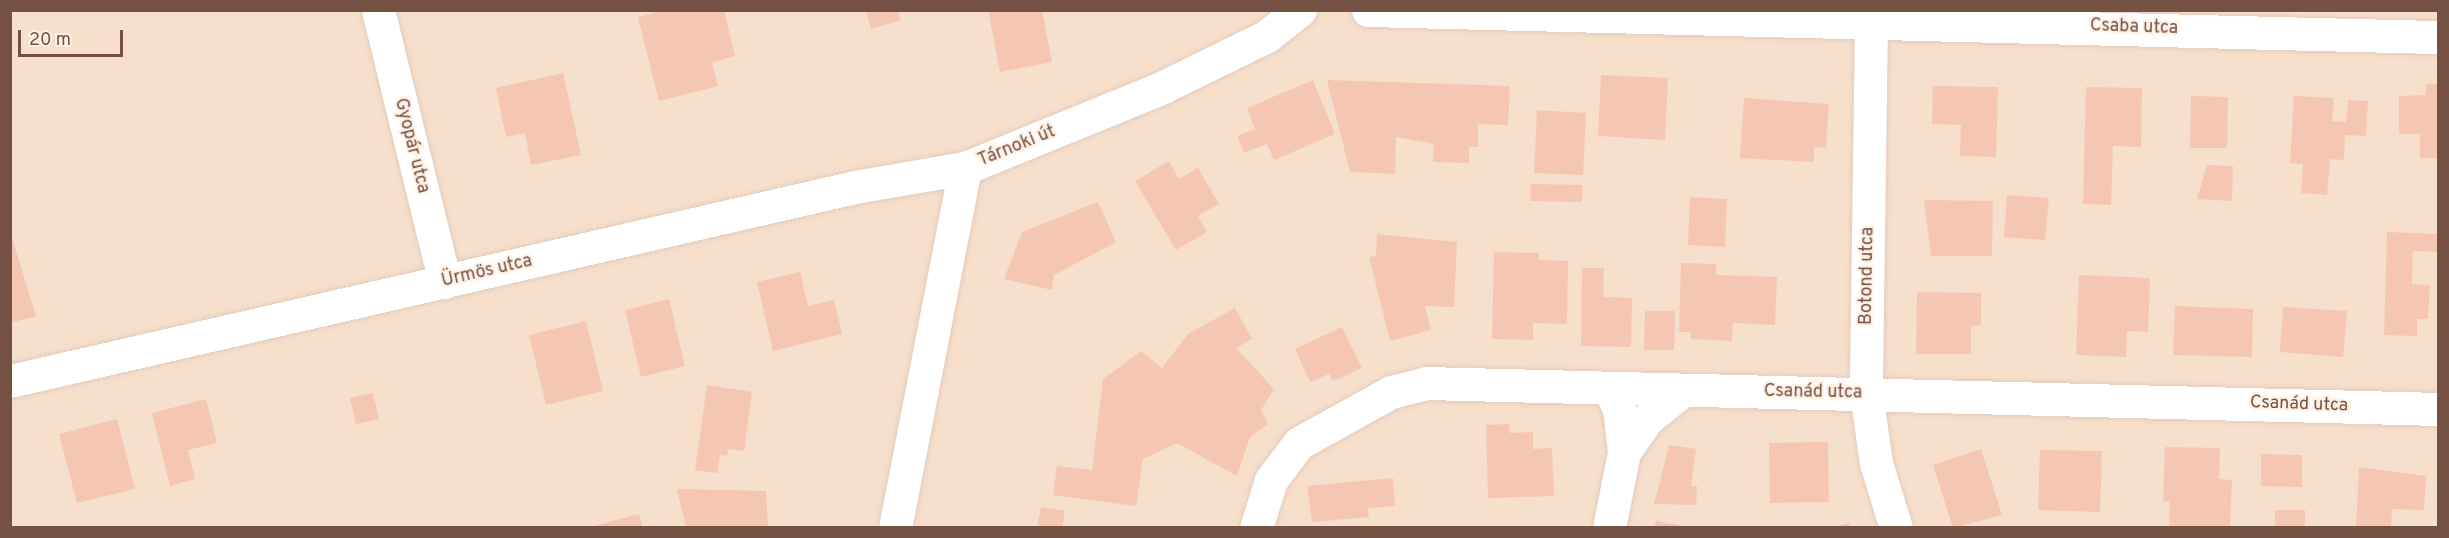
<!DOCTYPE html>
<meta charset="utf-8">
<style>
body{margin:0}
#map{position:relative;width:2449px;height:538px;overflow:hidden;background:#feeedd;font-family:Overpass,sans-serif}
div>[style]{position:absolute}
.residential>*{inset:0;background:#f6dfcb}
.building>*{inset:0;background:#f5c7b3}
.roads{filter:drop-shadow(0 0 2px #e4cbbc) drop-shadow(0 0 2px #e4cbbc)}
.minor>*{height:33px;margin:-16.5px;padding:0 16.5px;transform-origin:16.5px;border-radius:16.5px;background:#fff}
.tertiary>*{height:33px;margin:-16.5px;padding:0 16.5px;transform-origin:16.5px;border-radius:16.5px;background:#fff}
span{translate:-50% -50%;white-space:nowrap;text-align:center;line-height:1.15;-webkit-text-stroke:4.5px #fff2e5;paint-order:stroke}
.street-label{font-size:18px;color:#755144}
.frame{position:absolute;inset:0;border:12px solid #755144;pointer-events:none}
.scale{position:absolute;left:18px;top:30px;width:105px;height:27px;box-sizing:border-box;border:3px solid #755144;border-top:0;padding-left:8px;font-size:18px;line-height:21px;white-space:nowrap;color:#755144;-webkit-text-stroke:4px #fff2e5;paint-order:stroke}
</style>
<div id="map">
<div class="residential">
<i style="clip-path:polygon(11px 11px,2438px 11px,2438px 527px,11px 527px)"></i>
</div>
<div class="building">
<i style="clip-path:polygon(665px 10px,724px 10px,735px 56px,712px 62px,718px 86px,659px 101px,638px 17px)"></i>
<i style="clip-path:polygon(866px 10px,898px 10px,901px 20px,871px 29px)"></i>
<i style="clip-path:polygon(988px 10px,1042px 10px,1052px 62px,1000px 72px)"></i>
<i style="clip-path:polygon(563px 73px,581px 155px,531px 165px,525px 133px,506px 137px,496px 88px)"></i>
<i style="clip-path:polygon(1601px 75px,1668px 78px,1665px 140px,1598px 136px)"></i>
<i style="clip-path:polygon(1313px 80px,1335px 134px,1274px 160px,1267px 144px,1244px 153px,1237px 136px,1255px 129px,1247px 108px)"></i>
<i style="clip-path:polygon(1327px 80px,1510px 86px,1508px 125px,1478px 124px,1478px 147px,1469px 147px,1469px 163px,1433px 162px,1434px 144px,1396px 137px,1395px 174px,1350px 172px)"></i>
<i style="clip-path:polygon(2426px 84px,2438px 84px,2438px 158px,2420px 158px,2420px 134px,2399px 134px,2399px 96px,2426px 95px)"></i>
<i style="clip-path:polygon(1933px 86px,1998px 87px,1996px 157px,1960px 156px,1961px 125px,1932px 124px)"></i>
<i style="clip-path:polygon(2086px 87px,2142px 88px,2141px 147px,2113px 146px,2111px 205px,2083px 204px)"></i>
<i style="clip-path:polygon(2191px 96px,2228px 97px,2227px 148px,2190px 148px)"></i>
<i style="clip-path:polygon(2294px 96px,2334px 98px,2332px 121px,2346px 122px,2348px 100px,2368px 101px,2366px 136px,2345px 135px,2344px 160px,2330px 159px,2327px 195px,2301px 193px,2303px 164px,2290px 163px)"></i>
<i style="clip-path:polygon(1744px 98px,1829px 104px,1826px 148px,1814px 147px,1814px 162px,1740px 158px)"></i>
<i style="clip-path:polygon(1537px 110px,1586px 113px,1583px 175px,1534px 173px)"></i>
<i style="clip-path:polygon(1169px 161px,1179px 179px,1198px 168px,1219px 204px,1198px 216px,1207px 232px,1176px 250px,1135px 181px)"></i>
<i style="clip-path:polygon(2207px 165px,2233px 166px,2232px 201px,2197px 199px)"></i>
<i style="clip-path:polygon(1531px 184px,1582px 185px,1582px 202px,1530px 201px)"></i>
<i style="clip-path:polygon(2007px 195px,2049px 198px,2045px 240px,2004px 237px)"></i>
<i style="clip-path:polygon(1690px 197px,1727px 199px,1725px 247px,1688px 245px)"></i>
<i style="clip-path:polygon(1924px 200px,1993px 201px,1992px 256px,1931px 256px)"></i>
<i style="clip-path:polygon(1098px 202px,1116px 242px,1054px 275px,1052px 290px,1004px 279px,1022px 232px)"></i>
<i style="clip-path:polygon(10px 231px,36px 316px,10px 323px)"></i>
<i style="clip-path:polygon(2387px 232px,2438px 234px,2438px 252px,2413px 251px,2412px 284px,2430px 285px,2428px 319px,2417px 319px,2417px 336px,2384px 335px)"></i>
<i style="clip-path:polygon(1377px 234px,1457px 242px,1454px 307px,1425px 306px,1431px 330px,1390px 341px,1369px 257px,1376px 256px)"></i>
<i style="clip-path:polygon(1494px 252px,1539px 253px,1539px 260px,1568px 261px,1567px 324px,1533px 323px,1533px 340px,1492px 339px)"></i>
<i style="clip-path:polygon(1681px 263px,1716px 264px,1716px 275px,1777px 277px,1775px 325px,1733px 323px,1732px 341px,1691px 339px,1691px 332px,1679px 332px)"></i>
<i style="clip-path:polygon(1582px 268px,1604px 268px,1603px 297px,1632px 298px,1631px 347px,1581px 346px)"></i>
<i style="clip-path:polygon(800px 272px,808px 306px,834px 300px,842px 334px,773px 351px,757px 282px)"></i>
<i style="clip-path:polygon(2079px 275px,2150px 278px,2148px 332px,2127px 331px,2126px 357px,2076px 355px)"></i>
<i style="clip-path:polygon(1917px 292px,1981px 293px,1981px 325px,1971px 326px,1971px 354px,1916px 354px)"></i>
<i style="clip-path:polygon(669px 299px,685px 366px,641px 377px,625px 310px)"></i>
<i style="clip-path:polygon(2175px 306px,2253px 309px,2252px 357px,2173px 355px)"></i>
<i style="clip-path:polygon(2283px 307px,2347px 311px,2343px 357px,2280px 352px)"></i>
<i style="clip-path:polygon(1235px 308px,1252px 339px,1236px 348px,1274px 389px,1261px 410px,1268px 424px,1250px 437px,1237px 476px,1177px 443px,1143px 459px,1136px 506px,1053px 495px,1057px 466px,1092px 470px,1103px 379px,1141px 351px,1162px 368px,1188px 334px)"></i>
<i style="clip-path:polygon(1645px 311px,1675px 311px,1674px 350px,1644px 350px)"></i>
<i style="clip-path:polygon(586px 321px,603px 391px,546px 405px,529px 335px)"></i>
<i style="clip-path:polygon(1342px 327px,1362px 368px,1333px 381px,1329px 374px,1310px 382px,1295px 349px)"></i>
<i style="clip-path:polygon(707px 385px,752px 392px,744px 451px,728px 449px,727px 456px,720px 455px,717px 473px,695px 470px)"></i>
<i style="clip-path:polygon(373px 393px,379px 419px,356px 424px,350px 398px)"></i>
<i style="clip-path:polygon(206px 399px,217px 443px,188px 450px,195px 479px,170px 486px,152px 413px)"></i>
<i style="clip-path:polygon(117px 419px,135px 489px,77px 503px,59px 434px)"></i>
<i style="clip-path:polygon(1509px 424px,1510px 433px,1533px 432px,1533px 449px,1552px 448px,1554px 496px,1488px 498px,1486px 425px)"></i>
<i style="clip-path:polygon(1828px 442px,1829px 502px,1770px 503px,1769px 443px)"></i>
<i style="clip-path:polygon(1669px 445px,1696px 449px,1691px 486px,1697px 486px,1696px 505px,1654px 504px)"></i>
<i style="clip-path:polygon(2165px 447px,2220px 448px,2219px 479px,2232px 480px,2230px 528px,2169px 528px,2170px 501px,2163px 501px)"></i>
<i style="clip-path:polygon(1981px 449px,2002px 515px,1953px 528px,1933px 465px)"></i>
<i style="clip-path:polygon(2040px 450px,2102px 451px,2100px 512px,2038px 510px)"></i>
<i style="clip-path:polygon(2261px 454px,2302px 455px,2302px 487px,2261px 486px)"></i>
<i style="clip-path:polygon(2359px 467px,2426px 476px,2424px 510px,2392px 509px,2391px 528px,2356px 528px)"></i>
<i style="clip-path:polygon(1393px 478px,1395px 506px,1368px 508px,1369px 517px,1312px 522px,1307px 486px)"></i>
<i style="clip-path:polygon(677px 489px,766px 491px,768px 528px,686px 528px)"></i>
<i style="clip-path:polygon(1041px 507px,1065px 511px,1062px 528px,1037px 528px)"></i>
<i style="clip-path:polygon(2275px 510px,2305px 510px,2305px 528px,2275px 528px)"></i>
<i style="clip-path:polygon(639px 514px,643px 528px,590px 528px,590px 527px)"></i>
<i style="clip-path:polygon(1656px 521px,1684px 526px,1684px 528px,1654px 528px)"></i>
<i style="clip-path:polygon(1849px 523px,1850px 528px,1836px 528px,1836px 527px)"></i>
</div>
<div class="roads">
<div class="minor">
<i style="left:378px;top:10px;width:280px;rotate:76.2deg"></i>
<i style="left:1871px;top:20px;width:373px;rotate:90.8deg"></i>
<i style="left:1866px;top:393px;width:71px;rotate:81.9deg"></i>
<i style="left:1876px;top:463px;width:68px;rotate:72.9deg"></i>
<i style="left:1624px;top:452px;width:40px;rotate:-55.1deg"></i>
<i style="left:1647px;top:419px;width:45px;rotate:-38.7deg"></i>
<i style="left:1256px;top:528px;width:50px;rotate:-72.6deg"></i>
<i style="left:1271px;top:480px;width:46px;rotate:-52.9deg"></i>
<i style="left:1299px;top:443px;width:105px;rotate:-29deg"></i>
<i style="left:1391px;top:392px;width:36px;rotate:-14deg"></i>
<i style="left:1426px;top:383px;width:1012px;rotate:1.47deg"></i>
<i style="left:1609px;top:528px;width:77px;rotate:-78.8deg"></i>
<i style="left:1624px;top:452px;width:43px;rotate:-96.6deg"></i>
<i style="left:1619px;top:409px;width:21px;rotate:-115deg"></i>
</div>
<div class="tertiary">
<i style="left:1368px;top:10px;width:1070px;rotate:1.45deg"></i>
<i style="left:10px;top:381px;width:867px;rotate:-12.93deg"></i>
<i style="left:855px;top:187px;width:112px;rotate:-9.8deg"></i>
<i style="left:965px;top:168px;width:214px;rotate:-22.2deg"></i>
<i style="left:1163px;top:87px;width:116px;rotate:-26.1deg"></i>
<i style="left:1267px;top:36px;width:42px;rotate:-38.2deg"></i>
<i style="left:895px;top:528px;width:367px;rotate:-79deg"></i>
</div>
</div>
<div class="street-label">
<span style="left:2134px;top:28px;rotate:2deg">Csaba utca</span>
<span style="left:411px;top:146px;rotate:76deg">Gyopár utca</span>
<span style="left:1017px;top:147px;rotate:-22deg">Tárnoki út</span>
<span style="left:487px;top:272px;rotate:-13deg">Ürmös utca</span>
<span style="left:1868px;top:276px;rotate:-89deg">Botond utca</span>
<span style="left:1813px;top:393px;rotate:1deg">Csanád utca</span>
<span style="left:2299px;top:405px;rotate:2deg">Csanád utca</span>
</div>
<div class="frame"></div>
<div class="scale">20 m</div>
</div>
